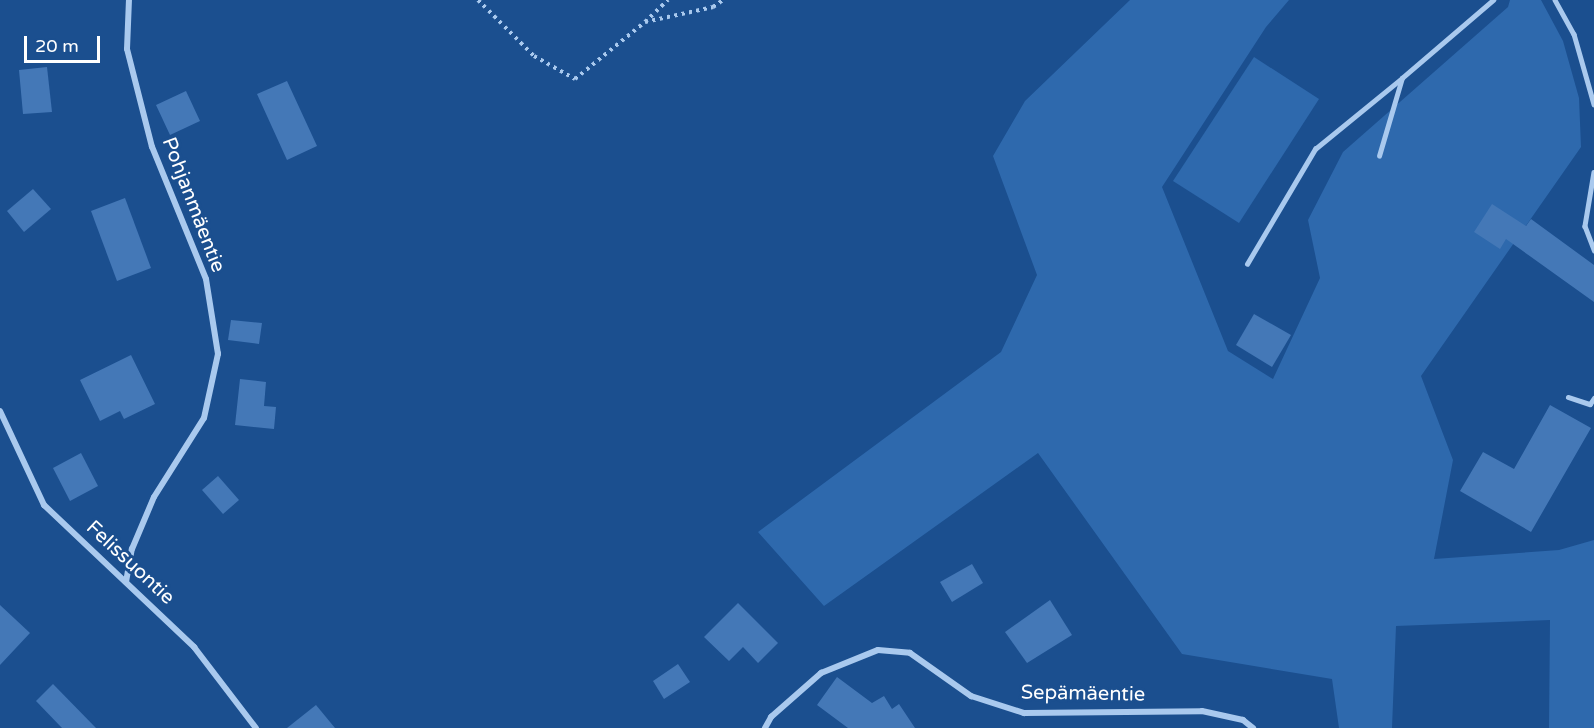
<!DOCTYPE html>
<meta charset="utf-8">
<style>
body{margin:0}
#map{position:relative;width:1594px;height:728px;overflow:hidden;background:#1b4f8f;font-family:"Varela Round",sans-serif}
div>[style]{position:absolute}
.green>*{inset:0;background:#2e69ad}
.building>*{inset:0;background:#4478b7}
.path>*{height:4px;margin-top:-2px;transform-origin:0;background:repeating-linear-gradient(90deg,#a9c9ee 0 3px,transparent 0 7.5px)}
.lane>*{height:4.5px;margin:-2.25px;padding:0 2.25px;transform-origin:2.25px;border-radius:2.25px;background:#a9c9ee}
.street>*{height:6px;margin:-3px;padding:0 3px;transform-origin:3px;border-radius:3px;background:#a9c9ee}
span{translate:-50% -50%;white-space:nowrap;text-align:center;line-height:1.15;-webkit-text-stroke:6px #1b4f8f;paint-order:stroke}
.street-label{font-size:20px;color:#fff}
.scale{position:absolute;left:24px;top:36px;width:76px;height:27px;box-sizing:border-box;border:3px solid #fff;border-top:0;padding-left:8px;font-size:18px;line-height:21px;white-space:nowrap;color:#fff;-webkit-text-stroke:4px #1b4f8f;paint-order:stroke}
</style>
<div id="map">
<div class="green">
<i style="clip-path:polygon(1130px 0,1289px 0,1266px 27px,1162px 187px,1228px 351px,1273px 379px,1320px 278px,1308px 220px,1343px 152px,1508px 7px,1510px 0,1541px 0,1563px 41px,1579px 98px,1581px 147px,1421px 376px,1453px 460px,1434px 559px,1559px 550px,1594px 540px,1594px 728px,1549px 728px,1550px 620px,1396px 626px,1392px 728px,1339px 728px,1332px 679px,1182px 654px,1038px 453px,824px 606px,758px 532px,1001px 352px,1037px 275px,993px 156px,1025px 101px)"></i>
<i style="clip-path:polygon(1254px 57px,1319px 99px,1239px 223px,1173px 181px)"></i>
</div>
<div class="building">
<i style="clip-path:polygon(47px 67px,52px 112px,23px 114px,19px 70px)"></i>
<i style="clip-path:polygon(287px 81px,317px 146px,287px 160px,257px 94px)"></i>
<i style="clip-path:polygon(186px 91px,200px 121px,170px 135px,156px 105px)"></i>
<i style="clip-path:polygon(33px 189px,51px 209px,24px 232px,7px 211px)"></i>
<i style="clip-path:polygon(125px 198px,151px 268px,117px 281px,91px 211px)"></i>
<i style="clip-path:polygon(1492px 204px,1526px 226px,1531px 219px,1594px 265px,1594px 302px,1506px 239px,1500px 249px,1474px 232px)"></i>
<i style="clip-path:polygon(1254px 314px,1291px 335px,1272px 367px,1236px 345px)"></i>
<i style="clip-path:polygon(231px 320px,262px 323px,259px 344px,228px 340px)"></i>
<i style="clip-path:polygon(131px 355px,155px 404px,124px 419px,120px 411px,100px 421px,80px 380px)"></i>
<i style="clip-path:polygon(240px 379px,266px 382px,264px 406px,276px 407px,274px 429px,235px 425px)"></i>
<i style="clip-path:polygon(1550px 405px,1591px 428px,1531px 532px,1460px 491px,1483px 452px,1514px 469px)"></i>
<i style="clip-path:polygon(81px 453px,98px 486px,70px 501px,53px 468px)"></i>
<i style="clip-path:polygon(218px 476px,239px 500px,223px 514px,202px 490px)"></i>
<i style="clip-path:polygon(972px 564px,983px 583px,952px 602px,940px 582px)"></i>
<i style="clip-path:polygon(1050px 600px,1072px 635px,1027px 663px,1005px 632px)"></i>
<i style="clip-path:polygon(738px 603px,778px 643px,758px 663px,743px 647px,729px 661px,704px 637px)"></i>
<i style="clip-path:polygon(0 605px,30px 633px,0 665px)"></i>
<i style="clip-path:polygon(678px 664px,690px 682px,664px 699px,653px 681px)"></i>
<i style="clip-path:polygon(837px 677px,872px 703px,884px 696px,892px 709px,899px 704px,915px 728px,848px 728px,817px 705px)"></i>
<i style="clip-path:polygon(53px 684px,96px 728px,62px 728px,36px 701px)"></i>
<i style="clip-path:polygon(316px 705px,335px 728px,287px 728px)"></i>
</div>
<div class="path">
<i style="left:478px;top:0;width:79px;rotate:45deg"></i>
<i style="left:534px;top:56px;width:47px;rotate:29.3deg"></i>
<i style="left:575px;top:79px;width:90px;rotate:-39.2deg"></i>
<i style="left:645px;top:22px;width:70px;rotate:-12.4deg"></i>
<i style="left:713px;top:7px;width:12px;rotate:-35deg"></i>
<i style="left:645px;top:22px;width:32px;rotate:-44deg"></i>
</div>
<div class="lane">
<i style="left:1555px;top:0;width:39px;rotate:61deg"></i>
<i style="left:1574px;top:34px;width:73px;rotate:74.1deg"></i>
<i style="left:1379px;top:156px;width:81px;rotate:-73.6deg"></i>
<i style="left:1402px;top:78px;width:120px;rotate:-40.6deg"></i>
<i style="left:1594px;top:172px;width:55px;rotate:99.5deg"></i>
<i style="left:1585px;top:226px;width:26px;rotate:69deg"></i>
<i style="left:1247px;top:264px;width:134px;rotate:-59.4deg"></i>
<i style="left:1315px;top:149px;width:112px;rotate:-39.2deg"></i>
<i style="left:1568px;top:397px;width:23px;rotate:18deg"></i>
<i style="left:1590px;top:404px;width:7px;rotate:-56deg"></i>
</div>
<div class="street">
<i style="left:0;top:411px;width:104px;rotate:64.9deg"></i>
<i style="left:44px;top:505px;width:207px;rotate:43.4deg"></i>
<i style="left:194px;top:647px;width:102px;rotate:52.6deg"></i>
<i style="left:126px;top:582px;width:34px;rotate:-80deg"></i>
<i style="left:132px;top:549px;width:56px;rotate:-67.1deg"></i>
<i style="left:154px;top:497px;width:93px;rotate:-57.7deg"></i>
<i style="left:204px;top:418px;width:66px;rotate:-77.7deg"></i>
<i style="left:218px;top:354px;width:76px;rotate:-99.1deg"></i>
<i style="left:206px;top:279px;width:143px;rotate:-112.2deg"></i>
<i style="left:152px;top:147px;width:101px;rotate:-104.3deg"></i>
<i style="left:127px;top:49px;width:49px;rotate:-87.7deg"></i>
<i style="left:765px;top:728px;width:13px;rotate:-61deg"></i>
<i style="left:771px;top:717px;width:67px;rotate:-41.3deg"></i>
<i style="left:821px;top:673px;width:61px;rotate:-22deg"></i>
<i style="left:878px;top:650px;width:32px;rotate:5deg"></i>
<i style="left:910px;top:653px;width:75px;rotate:35.2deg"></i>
<i style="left:971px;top:696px;width:56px;rotate:17.8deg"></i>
<i style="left:1024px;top:713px;width:178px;rotate:-0.6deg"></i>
<i style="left:1202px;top:711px;width:42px;rotate:12.4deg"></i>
<i style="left:1243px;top:720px;width:13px;rotate:39deg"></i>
</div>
<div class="street-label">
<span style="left:193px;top:205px;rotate:69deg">Pohjanmäentie</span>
<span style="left:130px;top:563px;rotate:43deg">Felissuontie</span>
<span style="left:1083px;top:694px;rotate:1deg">Sepämäentie</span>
</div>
<div class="scale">20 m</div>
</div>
